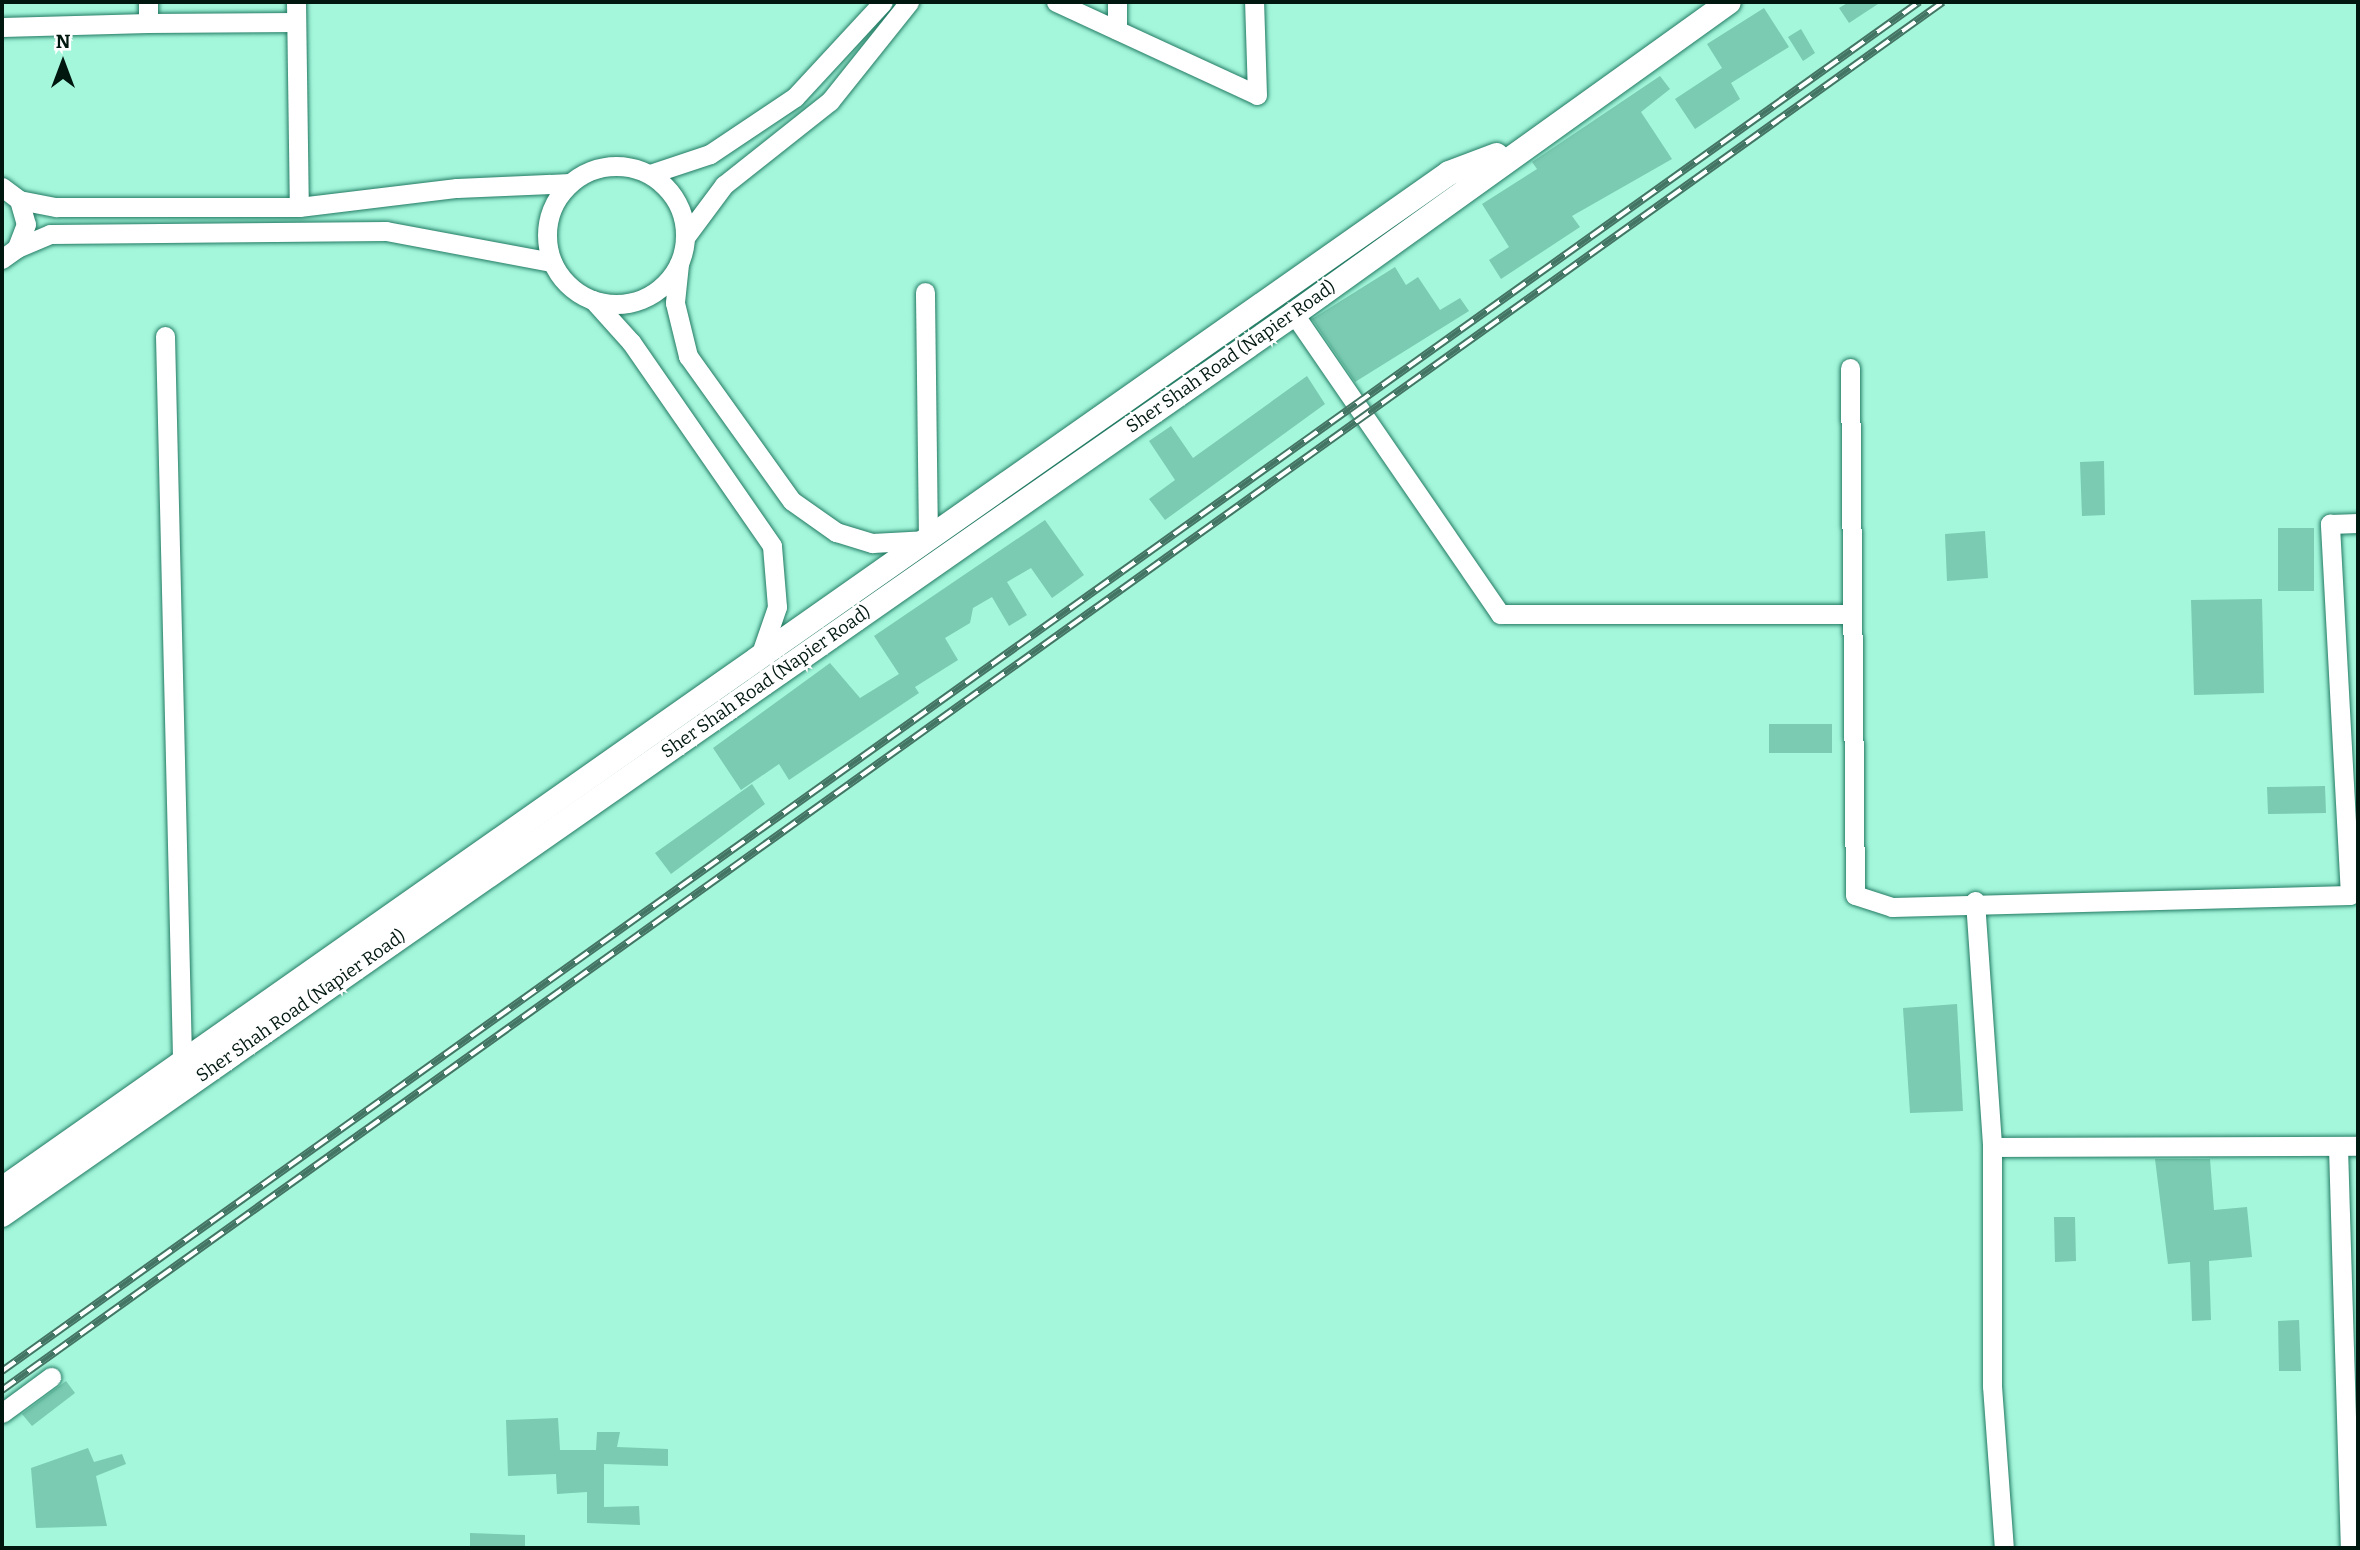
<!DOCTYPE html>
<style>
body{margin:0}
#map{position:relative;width:2360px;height:1550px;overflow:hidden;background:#a4f7db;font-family:Bitter,serif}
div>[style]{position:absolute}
.building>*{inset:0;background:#7acbb1}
.roads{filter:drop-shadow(0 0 2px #237a63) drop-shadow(0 0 2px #237a63)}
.minor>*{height:19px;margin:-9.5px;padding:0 9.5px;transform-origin:9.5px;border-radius:9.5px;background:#fff}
.minor>.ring{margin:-9.5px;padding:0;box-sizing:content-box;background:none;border:19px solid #fff;border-radius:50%}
.major>*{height:24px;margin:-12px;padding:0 12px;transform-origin:12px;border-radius:12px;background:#fff}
.rail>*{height:8px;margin-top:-4px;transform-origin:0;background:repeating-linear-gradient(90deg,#fff 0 16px,#447464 0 32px);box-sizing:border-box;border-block:2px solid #447464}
span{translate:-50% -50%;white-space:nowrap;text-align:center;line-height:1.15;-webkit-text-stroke:5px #fff;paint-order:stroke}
.street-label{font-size:18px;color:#001710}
.frame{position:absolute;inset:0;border:4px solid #001710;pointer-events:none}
.north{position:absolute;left:28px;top:28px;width:70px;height:70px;-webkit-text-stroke:5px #fff;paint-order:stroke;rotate:0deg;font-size:19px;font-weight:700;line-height:28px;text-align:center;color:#001710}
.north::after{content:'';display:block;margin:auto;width:24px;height:32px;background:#001710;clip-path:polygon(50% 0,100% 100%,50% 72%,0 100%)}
</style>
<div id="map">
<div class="building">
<i style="clip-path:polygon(1849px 2px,1881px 2px,1849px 23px,1839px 8px)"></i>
<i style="clip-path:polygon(1764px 8px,1789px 47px,1731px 83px,1740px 99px,1695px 129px,1675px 99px,1722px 68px,1707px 44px)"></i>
<i style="clip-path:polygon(1801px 29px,1815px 53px,1803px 61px,1788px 37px)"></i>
<i style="clip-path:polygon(1660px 76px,1670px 89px,1641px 112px,1672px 159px,1572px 216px,1580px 227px,1501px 279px,1489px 260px,1509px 247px,1482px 204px,1537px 169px,1532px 162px)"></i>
<i style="clip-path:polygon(1395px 267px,1406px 285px,1418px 277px,1440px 310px,1460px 298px,1469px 311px,1355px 382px,1312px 319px)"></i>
<i style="clip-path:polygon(1307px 376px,1325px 404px,1165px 520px,1149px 499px,1175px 480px,1149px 441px,1171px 426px,1193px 458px)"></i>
<i style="clip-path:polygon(2104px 461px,2105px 515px,2082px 516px,2080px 462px)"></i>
<i style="clip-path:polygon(1045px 520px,1084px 575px,1052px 598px,1031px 568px,1007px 582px,1027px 615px,1009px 626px,992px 597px,973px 608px,970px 623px,945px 638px,958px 660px,915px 687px,919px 693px,789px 780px,779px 764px,741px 790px,713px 748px,830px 663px,860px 698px,899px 674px,874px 636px)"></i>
<i style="clip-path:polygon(2278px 528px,2314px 528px,2314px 591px,2278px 591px)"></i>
<i style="clip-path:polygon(1985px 531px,1988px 578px,1947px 581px,1945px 534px)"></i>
<i style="clip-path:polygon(2262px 599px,2264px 693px,2194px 695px,2191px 600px)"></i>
<i style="clip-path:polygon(1769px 724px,1832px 724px,1832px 753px,1769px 753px)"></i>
<i style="clip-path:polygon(752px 784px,765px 804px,671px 874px,655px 853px)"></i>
<i style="clip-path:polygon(2325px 786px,2326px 813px,2268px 814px,2267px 787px)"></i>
<i style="clip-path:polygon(1957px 1004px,1963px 1111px,1910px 1113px,1903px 1008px)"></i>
<i style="clip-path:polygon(2155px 1159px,2210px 1159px,2214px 1210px,2247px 1207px,2252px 1257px,2209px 1261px,2211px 1320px,2192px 1321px,2190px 1262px,2168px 1264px)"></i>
<i style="clip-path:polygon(2054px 1217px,2075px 1217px,2076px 1261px,2055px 1262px)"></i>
<i style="clip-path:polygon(2299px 1320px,2301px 1371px,2279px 1371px,2278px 1321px)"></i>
<i style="clip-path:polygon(66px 1381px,75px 1393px,32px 1426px,22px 1414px)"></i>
<i style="clip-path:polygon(558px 1418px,560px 1450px,596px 1450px,597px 1432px,620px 1432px,617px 1447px,668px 1449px,668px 1466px,604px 1464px,604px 1507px,639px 1506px,640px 1525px,587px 1523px,587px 1492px,557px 1494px,556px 1474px,508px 1476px,506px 1420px)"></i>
<i style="clip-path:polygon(88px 1448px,94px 1462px,122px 1454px,126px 1464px,96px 1476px,107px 1526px,36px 1528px,31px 1468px)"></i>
<i style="clip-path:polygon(470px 1533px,525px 1535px,525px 1548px,470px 1548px)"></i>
</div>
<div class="roads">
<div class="minor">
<i style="left:148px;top:2px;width:21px;rotate:90deg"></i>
<i style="left:148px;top:23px;width:148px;rotate:-0.4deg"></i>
<i style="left:296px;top:2px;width:205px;rotate:89.2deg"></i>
<i style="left:1056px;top:2px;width:221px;rotate:24.8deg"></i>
<i style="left:1257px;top:95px;width:93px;rotate:-91.8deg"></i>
<i style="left:1117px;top:2px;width:28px;rotate:90deg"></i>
<i style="left:2px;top:27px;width:146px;rotate:-1.6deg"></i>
<i class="ring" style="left:547px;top:166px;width:119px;height:119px"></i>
<i style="left:650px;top:174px;width:63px;rotate:-18.4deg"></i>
<i style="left:710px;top:154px;width:102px;rotate:-33.8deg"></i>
<i style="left:795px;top:97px;width:129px;rotate:-47.2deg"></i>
<i style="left:2px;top:187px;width:21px;rotate:37deg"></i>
<i style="left:19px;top:200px;width:25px;rotate:74deg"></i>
<i style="left:26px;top:224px;width:26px;rotate:111deg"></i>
<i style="left:17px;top:248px;width:19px;rotate:144deg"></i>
<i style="left:19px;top:200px;width:38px;rotate:11deg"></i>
<i style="left:56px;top:207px;width:243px"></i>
<i style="left:299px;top:207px;width:159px;rotate:-6.9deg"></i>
<i style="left:457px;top:188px;width:113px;rotate:-2.5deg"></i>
<i style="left:686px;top:236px;width:64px;rotate:-53.3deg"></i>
<i style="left:724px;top:185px;width:135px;rotate:-38.4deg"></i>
<i style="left:830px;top:101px;width:127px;rotate:-51.4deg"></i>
<i style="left:17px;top:248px;width:36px;rotate:-23deg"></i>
<i style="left:50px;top:234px;width:336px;rotate:-0.5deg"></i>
<i style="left:386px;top:231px;width:169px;rotate:10.6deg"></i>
<i style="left:679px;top:264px;width:39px;rotate:96deg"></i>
<i style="left:675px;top:303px;width:55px;rotate:76.2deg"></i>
<i style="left:688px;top:356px;width:178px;rotate:54.4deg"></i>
<i style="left:792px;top:501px;width:54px;rotate:35.2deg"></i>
<i style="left:836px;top:532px;width:38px;rotate:17deg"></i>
<i style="left:872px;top:543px;width:56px;rotate:-3.1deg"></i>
<i style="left:928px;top:540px;width:248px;rotate:-90.7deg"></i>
<i style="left:593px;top:300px;width:57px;rotate:47.9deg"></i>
<i style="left:631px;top:342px;width:248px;rotate:55.3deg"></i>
<i style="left:772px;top:546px;width:61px;rotate:85.3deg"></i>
<i style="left:777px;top:607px;width:52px;rotate:109.1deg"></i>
<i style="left:1294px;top:314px;width:364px;rotate:55.5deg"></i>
<i style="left:1500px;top:614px;width:350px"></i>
<i style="left:165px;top:336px;width:722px;rotate:88.65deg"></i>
<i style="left:1850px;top:368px;width:527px;rotate:89.46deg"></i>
<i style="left:1855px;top:895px;width:39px;rotate:18deg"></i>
<i style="left:1892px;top:907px;width:458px;rotate:-1.5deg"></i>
<i style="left:2350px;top:895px;width:372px;rotate:-93.1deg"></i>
<i style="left:2330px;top:524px;width:28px;rotate:-2deg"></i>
<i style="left:1975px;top:901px;width:247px;rotate:86deg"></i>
<i style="left:1992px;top:1147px;width:239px;rotate:90deg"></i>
<i style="left:1992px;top:1386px;width:162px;rotate:85.8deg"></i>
<i style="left:1992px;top:1147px;width:366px;rotate:-0.2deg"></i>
<i style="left:2338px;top:1147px;width:401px;rotate:88.3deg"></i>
<i style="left:2px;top:1413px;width:61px;rotate:-36.3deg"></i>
</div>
<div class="major">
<i style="left:2px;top:1189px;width:1768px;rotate:-35.07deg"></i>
<i style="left:1449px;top:173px;width:51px;rotate:-20.6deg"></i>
<i style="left:2px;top:1215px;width:1575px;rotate:-34.89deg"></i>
<i style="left:1294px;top:314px;width:535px;rotate:-35.65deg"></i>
</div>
</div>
<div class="rail">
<i style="left:2px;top:1371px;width:2356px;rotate:-35.53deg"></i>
<i style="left:2px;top:1390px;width:2386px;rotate:-35.57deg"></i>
</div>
<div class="street-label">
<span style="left:1231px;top:357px;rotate:-35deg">Sher Shah Road (Napier Road)</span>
<span style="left:766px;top:682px;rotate:-35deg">Sher Shah Road (Napier Road)</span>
<span style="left:301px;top:1006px;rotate:-35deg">Sher Shah Road (Napier Road)</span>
</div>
<div class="frame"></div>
<div class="north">N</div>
</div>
